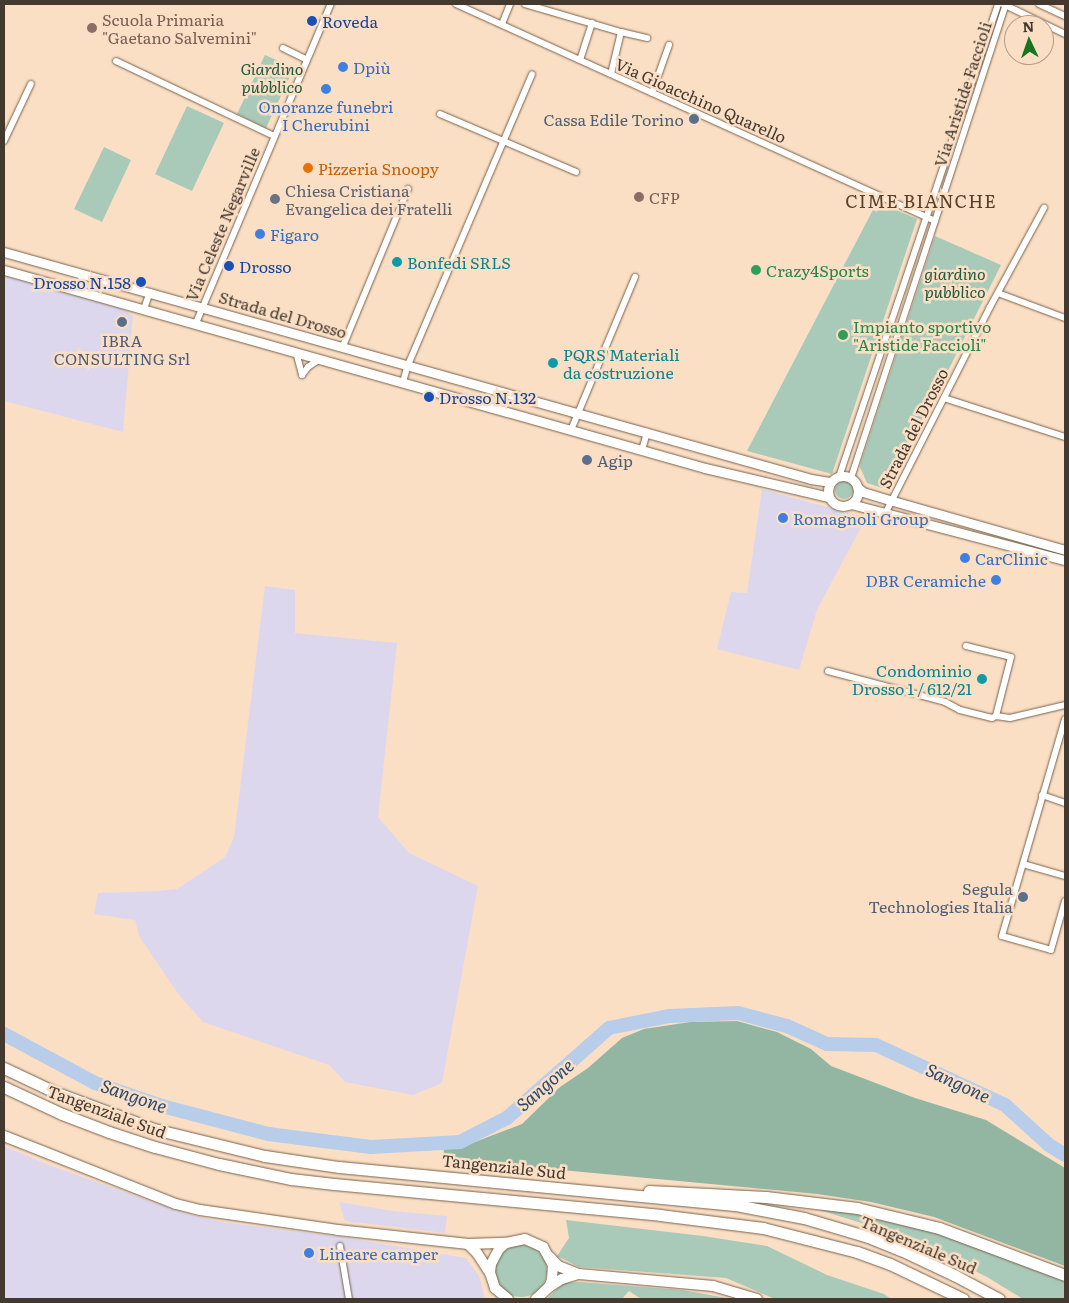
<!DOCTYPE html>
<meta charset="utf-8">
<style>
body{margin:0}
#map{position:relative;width:1069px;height:1303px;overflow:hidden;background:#fbdfc5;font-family:Literata,serif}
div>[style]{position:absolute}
.industrial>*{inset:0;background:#ddd7ed}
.green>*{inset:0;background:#aacab9}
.round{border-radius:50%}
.forest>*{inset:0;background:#93b6a3}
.river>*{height:14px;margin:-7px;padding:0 7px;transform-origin:7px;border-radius:7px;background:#b7cde9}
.roads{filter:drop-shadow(0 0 1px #786149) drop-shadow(0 0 1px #786149)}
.street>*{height:6px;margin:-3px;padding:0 3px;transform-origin:3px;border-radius:3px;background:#fff}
.secondary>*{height:9px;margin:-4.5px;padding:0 4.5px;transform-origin:4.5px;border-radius:4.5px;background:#fff}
.secondary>.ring{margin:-4.5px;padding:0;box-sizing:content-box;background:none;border:9px solid #fff;border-radius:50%}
.primary>*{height:10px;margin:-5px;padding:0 5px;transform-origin:5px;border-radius:5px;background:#fff}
.highway>*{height:11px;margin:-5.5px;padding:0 5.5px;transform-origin:5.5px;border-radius:5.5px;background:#fff}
.dots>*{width:14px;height:14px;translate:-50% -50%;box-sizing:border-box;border:2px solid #fbdfc5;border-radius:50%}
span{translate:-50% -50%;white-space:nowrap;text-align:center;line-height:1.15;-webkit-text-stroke:5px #fbdfc5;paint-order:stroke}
.education-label{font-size:16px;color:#785e54}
.left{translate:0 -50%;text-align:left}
.transit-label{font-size:16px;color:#164399}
.right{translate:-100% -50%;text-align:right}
.shop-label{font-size:16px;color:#366cbe}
.park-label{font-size:16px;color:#1e5a3f;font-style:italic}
.street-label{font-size:16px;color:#44392f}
.service-label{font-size:16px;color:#4e5e75}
.food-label{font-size:16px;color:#c56008}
.worship-label{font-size:16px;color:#5b616d}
.culture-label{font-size:16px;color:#0d838f}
.leisure-label{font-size:16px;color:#27864d}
.neighbourhood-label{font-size:18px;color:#57412a;letter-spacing:1px}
.water-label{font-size:18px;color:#294970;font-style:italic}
.frame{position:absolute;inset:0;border:5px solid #44392f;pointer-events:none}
.north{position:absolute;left:1004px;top:15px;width:50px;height:50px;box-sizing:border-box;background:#fbdfc5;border:1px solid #b29d89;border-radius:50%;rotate:357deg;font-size:14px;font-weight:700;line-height:20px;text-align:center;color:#44392f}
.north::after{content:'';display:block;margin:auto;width:18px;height:22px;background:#187422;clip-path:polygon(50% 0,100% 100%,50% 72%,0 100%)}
</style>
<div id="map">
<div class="industrial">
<i style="clip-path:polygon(4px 276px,118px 306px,133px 316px,123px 432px,4px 401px)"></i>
<i style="clip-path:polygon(762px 489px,866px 518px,817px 610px,799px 670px,717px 649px,731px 592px,747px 593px)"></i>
<i style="clip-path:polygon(265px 586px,295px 590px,295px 633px,397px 643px,378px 817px,409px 853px,478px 886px,442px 1083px,413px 1095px,345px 1082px,329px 1065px,203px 1022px,179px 995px,139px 936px,135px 920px,94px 914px,98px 893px,158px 891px,177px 889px,225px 857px,234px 837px)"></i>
<i style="clip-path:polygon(4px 1146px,49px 1165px,187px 1214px,223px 1222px,343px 1237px,466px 1258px,479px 1276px,485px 1299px,4px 1299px)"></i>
<i style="clip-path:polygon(339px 1202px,393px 1211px,447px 1216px,445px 1233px,345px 1221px)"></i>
</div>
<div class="green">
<i style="clip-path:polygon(265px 55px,294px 68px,266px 128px,237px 114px)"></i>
<i style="clip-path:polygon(187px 106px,224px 123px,192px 191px,155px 174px)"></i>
<i style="clip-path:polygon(104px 147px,131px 160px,102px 222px,74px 209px)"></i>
<i style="clip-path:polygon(877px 202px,917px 219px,832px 474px,747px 451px)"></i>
<i style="clip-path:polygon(935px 236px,1001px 265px,888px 490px,867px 483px,860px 467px,861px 462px)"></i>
<i class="round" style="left:835px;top:481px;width:18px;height:18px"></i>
<i style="clip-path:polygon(810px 1207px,870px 1216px,951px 1236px,1065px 1280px,1065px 1299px,1023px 1299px,987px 1277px,903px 1236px)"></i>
<i style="clip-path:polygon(566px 1220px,703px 1236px,767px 1246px,827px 1275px,884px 1294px,891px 1299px,775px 1299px,726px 1278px,579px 1267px,557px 1256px,569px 1238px)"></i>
<i class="round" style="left:495px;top:1245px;width:52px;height:52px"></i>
<i style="clip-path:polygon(579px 1282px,682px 1290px,732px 1299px,641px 1299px,629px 1291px,622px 1299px,547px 1299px,563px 1283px)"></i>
</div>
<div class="forest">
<i style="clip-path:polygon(737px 1021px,777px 1032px,811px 1049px,831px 1066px,915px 1098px,986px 1120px,1065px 1168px,1065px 1266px,934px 1217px,871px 1202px,817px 1194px,443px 1159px,444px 1149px,457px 1149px,522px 1124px,560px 1087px,588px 1068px,622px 1038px,644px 1029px,690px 1022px)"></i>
</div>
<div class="river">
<i style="left:4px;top:1034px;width:103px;rotate:28.3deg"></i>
<i style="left:95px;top:1083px;width:71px;rotate:18.9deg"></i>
<i style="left:162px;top:1106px;width:110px;rotate:14.8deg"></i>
<i style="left:268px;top:1134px;width:104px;rotate:7.2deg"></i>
<i style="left:371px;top:1147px;width:89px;rotate:-3.2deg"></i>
<i style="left:460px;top:1142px;width:53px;rotate:-27.1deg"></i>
<i style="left:507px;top:1118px;width:136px;rotate:-41.4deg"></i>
<i style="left:609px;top:1028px;width:61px;rotate:-11.3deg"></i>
<i style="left:669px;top:1016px;width:69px;rotate:-2.5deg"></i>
<i style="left:738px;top:1013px;width:51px;rotate:14.9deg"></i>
<i style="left:787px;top:1026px;width:44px;rotate:24.2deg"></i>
<i style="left:827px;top:1044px;width:49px;rotate:1.2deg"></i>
<i style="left:876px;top:1045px;width:142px;rotate:24.9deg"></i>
<i style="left:1005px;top:1105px;width:59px;rotate:42.3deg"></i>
<i style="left:1049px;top:1145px;width:19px;rotate:32deg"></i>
</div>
<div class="roads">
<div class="street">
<i style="left:456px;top:4px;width:526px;rotate:24.37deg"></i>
<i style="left:525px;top:4px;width:100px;rotate:16.3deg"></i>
<i style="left:621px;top:32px;width:43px;rotate:103.4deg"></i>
<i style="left:1003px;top:4px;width:69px;rotate:25.8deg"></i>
<i style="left:1039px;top:4px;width:29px;rotate:25deg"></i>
<i style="left:502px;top:24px;width:22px;rotate:-68deg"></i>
<i style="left:621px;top:32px;width:27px;rotate:13deg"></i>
<i style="left:283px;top:48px;width:25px;rotate:26deg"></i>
<i style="left:580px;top:60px;width:39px;rotate:-72deg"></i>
<i style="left:116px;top:61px;width:175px;rotate:25.4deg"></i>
<i style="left:652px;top:93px;width:51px;rotate:-70.5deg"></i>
<i style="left:440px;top:114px;width:148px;rotate:23.1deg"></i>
<i style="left:4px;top:141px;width:63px;rotate:-64.7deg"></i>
<i style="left:78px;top:291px;width:18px;rotate:-74deg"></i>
<i style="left:998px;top:293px;width:72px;rotate:20.5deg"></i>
<i style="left:144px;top:309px;width:18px;rotate:-71deg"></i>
<i style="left:196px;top:323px;width:346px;rotate:-67.1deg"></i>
<i style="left:343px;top:346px;width:170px;rotate:-67.5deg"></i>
<i style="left:296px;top:352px;width:24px;rotate:75deg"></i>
<i style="left:302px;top:375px;width:10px;rotate:-53deg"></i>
<i style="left:308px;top:367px;width:14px;rotate:-34deg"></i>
<i style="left:403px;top:382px;width:18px;rotate:-74deg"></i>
<i style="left:408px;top:365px;width:316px;rotate:-66.9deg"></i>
<i style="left:944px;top:398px;width:127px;rotate:17.9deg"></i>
<i style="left:571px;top:430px;width:166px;rotate:-67.3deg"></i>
<i style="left:642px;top:450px;width:19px;rotate:-74deg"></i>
<i style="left:839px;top:477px;width:499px;rotate:-71.4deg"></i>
<i style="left:851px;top:478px;width:499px;rotate:-71.9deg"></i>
<i style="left:886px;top:512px;width:230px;rotate:-63.1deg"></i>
<i style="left:990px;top:307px;width:113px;rotate:-61.4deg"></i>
<i style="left:966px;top:646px;width:46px;rotate:13.7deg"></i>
<i style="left:1011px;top:657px;width:61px;rotate:104.3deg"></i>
<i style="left:996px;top:716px;width:14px;rotate:8deg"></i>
<i style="left:1010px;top:718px;width:57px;rotate:-13.3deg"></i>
<i style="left:828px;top:671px;width:121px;rotate:14.8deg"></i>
<i style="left:945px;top:702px;width:17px;rotate:28deg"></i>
<i style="left:960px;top:710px;width:33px;rotate:14deg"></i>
<i style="left:992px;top:718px;width:4px;rotate:-27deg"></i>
<i style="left:1065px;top:719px;width:226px;rotate:106.2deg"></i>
<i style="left:1002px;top:936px;width:51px;rotate:15.9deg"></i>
<i style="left:1051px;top:950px;width:51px;rotate:-74.1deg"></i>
<i style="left:1042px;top:795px;width:24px;rotate:19deg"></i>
<i style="left:1023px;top:864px;width:44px;rotate:15.9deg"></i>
<i style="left:340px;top:1246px;width:54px;rotate:80.4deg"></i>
</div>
<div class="secondary">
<i style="left:4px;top:252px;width:838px;rotate:15.71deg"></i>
<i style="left:811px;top:479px;width:20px;rotate:9deg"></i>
<i style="left:4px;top:270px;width:728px;rotate:15.77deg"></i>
<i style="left:705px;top:468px;width:127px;rotate:13.2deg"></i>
<i class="ring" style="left:828px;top:476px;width:21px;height:21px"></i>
<i style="left:858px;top:488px;width:6px;rotate:39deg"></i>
<i style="left:863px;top:492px;width:31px;rotate:17deg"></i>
<i style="left:893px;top:501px;width:179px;rotate:15.9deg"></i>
<i style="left:851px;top:504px;width:221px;rotate:14.7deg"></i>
</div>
<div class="primary">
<i style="left:4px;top:1136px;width:185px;rotate:21.6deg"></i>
<i style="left:176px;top:1204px;width:25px;rotate:14deg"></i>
<i style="left:200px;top:1210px;width:139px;rotate:8.2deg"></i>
<i style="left:338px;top:1230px;width:131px;rotate:6.1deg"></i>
<i style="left:468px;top:1244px;width:38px;rotate:-2deg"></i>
<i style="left:468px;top:1244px;width:13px;rotate:45deg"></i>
<i style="left:477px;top:1253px;width:24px;rotate:57deg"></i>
<i style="left:550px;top:1257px;width:12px;rotate:48deg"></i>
<i style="left:558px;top:1266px;width:22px;rotate:21deg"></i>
<i style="left:579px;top:1274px;width:135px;rotate:5.1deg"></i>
<i style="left:713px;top:1286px;width:46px;rotate:16.5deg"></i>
<i style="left:549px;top:1287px;width:15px;rotate:-32deg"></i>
<i style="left:562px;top:1279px;width:17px;rotate:-17deg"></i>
<i style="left:508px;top:1299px;width:17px;rotate:-140deg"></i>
<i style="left:495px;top:1288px;width:16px;rotate:-108deg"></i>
<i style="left:490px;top:1273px;width:9px;rotate:-84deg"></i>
<i style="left:491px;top:1264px;width:17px;rotate:-62deg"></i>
<i style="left:499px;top:1249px;width:9px;rotate:-41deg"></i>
<i style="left:506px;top:1243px;width:19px;rotate:-12deg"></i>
<i style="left:525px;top:1239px;width:20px;rotate:24deg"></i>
<i style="left:543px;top:1247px;width:21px;rotate:61deg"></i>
<i style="left:553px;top:1265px;width:15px;rotate:94deg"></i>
<i style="left:552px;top:1280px;width:8px;rotate:113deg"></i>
<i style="left:549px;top:1287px;width:18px;rotate:137deg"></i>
</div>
<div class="highway">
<i style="left:4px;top:1068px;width:59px;rotate:25.3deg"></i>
<i style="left:57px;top:1093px;width:103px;rotate:20.4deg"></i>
<i style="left:154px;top:1129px;width:114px;rotate:13.7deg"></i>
<i style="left:265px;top:1156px;width:75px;rotate:8.5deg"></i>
<i style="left:339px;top:1167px;width:404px;rotate:5.5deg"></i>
<i style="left:741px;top:1206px;width:64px;rotate:10.8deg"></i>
<i style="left:804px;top:1218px;width:67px;rotate:16.5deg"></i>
<i style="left:868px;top:1237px;width:35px;rotate:22deg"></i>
<i style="left:901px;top:1250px;width:59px;rotate:25.3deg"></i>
<i style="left:954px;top:1275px;width:51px;rotate:28.1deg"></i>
<i style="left:4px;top:1087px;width:64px;rotate:25deg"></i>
<i style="left:62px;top:1114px;width:50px;rotate:21deg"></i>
<i style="left:109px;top:1132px;width:48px;rotate:18.1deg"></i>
<i style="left:155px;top:1147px;width:66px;rotate:14.9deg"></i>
<i style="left:219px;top:1164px;width:74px;rotate:11.8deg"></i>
<i style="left:291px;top:1179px;width:43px;rotate:6.6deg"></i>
<i style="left:334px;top:1184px;width:327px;rotate:5.4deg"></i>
<i style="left:660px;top:1215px;width:104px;rotate:7.2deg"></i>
<i style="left:763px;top:1228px;width:97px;rotate:14.3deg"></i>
<i style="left:857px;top:1252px;width:35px;rotate:20deg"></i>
<i style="left:890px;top:1264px;width:81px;rotate:25.6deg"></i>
<i style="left:649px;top:1191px;width:117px;rotate:2.9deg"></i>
<i style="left:766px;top:1197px;width:92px;rotate:6.9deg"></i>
<i style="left:857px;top:1208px;width:84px;rotate:13.7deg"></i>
<i style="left:939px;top:1228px;width:134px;rotate:20.5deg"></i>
</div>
</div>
<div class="dots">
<i style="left:312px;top:21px;background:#1a4fb4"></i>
<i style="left:92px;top:28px;background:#8d6e63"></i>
<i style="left:343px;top:67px;background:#3f7fe0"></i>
<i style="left:326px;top:89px;background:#3f7fe0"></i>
<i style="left:694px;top:119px;background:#5c6f8a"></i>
<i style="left:308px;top:168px;background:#e8710a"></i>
<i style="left:639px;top:197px;background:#8d6e63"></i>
<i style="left:275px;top:199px;background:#6b7280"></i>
<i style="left:260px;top:234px;background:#3f7fe0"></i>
<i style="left:397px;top:262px;background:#0f9aa8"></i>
<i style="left:229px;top:266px;background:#1a4fb4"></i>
<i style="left:756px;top:270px;background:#2e9e5b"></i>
<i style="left:141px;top:282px;background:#1a4fb4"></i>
<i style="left:122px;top:322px;background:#5c6f8a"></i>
<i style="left:843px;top:335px;background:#2e9e5b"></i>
<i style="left:553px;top:363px;background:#0f9aa8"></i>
<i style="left:429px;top:397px;background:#1a4fb4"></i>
<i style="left:587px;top:460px;background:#5c6f8a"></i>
<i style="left:783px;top:518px;background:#3f7fe0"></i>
<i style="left:965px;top:558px;background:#3f7fe0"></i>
<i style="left:996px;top:580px;background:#3f7fe0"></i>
<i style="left:982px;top:679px;background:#0f9aa8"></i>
<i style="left:1023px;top:897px;background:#5c6f8a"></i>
<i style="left:309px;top:1253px;background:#3f7fe0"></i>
</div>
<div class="education-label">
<span class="left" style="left:102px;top:28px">Scuola Primaria<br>"Gaetano Salvemini"</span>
<span class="left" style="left:649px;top:197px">CFP</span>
</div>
<div class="transit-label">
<span class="left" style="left:322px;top:21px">Roveda</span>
<span class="left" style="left:239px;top:266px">Drosso</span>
<span class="right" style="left:131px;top:282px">Drosso N.158</span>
<span class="left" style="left:439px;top:397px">Drosso N.132</span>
</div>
<div class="shop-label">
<span class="left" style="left:353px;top:67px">Dpiù</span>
<span style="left:326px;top:115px">Onoranze funebri<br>I Cherubini</span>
<span class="left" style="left:270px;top:234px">Figaro</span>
<span class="left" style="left:793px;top:518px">Romagnoli Group</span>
<span class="left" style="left:975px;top:558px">CarClinic</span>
<span class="right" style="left:986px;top:580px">DBR Ceramiche</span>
<span class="left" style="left:319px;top:1253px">Lineare camper</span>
</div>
<div class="park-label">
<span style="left:272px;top:77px">Giardino<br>pubblico</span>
<span style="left:955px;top:282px">giardino<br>pubblico</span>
</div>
<div class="street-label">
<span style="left:962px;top:94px;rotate:-72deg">Via Aristide Faccioli</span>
<span style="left:701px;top:100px;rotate:24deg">Via Gioacchino Quarello</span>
<span style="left:222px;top:224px;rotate:-67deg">Via Celeste Negarville</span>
<span style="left:283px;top:314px;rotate:16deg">Strada del Drosso</span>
<span style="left:913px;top:428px;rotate:-63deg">Strada del Drosso</span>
<span style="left:107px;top:1111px;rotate:20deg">Tangenziale Sud</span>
<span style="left:504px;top:1166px;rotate:6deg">Tangenziale Sud</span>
<span style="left:919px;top:1244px;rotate:23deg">Tangenziale Sud</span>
</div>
<div class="service-label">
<span class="right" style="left:684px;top:119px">Cassa Edile Torino</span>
<span style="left:122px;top:349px">IBRA<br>CONSULTING Srl</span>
<span class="left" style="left:597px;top:460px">Agip</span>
<span class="right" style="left:1013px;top:897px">Segula<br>Technologies Italia</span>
</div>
<div class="food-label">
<span class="left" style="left:318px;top:168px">Pizzeria Snoopy</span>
</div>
<div class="worship-label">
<span class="left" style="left:285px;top:199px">Chiesa Cristiana<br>Evangelica dei Fratelli</span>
</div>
<div class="culture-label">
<span class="left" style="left:407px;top:262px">Bonfedi SRLS</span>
<span class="left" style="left:563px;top:363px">PQRS Materiali<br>da costruzione</span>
<span class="right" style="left:972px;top:679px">Condominio<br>Drosso 1 / 612/21</span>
</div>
<div class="leisure-label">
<span class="left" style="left:766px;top:270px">Crazy4Sports</span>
<span class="left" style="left:853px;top:335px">Impianto sportivo<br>"Aristide Faccioli"</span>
</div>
<div class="neighbourhood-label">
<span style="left:921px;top:201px">CIME BIANCHE</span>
</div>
<div class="water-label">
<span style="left:958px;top:1083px;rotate:25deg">Sangone</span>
<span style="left:545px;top:1085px;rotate:-41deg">Sangone</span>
<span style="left:134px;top:1096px;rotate:19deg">Sangone</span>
</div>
<div class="frame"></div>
<div class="north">N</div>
</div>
